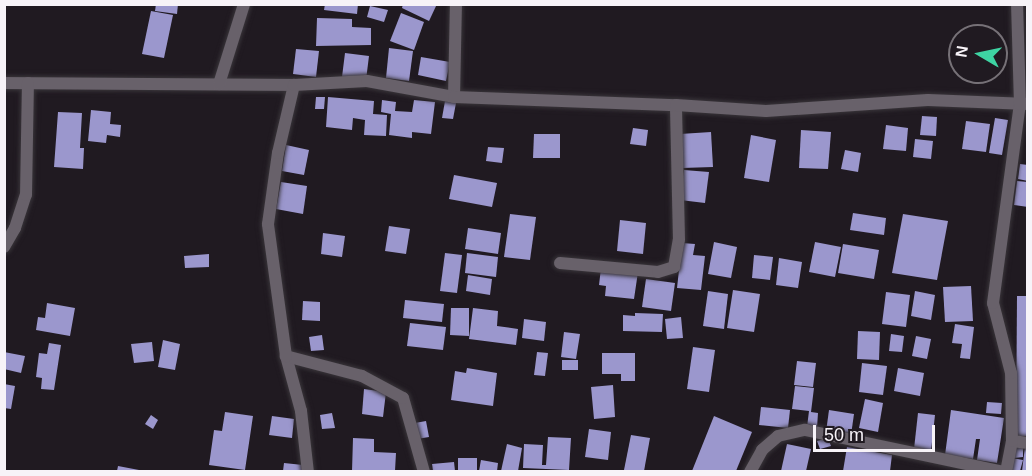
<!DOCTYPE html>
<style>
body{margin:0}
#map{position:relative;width:1032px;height:476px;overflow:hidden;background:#201a21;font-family:Arial,sans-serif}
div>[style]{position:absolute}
.building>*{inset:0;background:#9b97cd}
.roads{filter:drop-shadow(0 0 2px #39353a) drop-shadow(0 0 2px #39353a)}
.minor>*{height:12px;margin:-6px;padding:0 6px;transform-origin:6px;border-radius:6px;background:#68616a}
span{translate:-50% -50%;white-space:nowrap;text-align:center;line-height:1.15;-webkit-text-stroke:6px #201a21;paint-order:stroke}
.frame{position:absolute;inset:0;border:6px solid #f7f3f8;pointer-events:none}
.north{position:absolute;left:948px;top:24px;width:60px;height:60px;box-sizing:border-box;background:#201a21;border:2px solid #767177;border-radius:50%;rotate:279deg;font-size:16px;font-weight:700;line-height:24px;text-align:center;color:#f7f3f8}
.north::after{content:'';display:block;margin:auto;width:21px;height:27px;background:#3ed4a3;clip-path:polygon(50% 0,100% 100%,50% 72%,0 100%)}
.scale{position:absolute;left:813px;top:425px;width:122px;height:27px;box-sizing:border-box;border:3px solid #f7f3f8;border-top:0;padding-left:8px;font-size:18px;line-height:21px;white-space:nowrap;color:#f7f3f8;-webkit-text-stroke:4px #201a21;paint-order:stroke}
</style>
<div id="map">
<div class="building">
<i style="clip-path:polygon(156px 4px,178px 4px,177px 14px,155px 11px)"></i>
<i style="clip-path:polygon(325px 4px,358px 4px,357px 14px,324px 10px)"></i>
<i style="clip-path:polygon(403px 4px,437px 4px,429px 21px,402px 8px)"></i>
<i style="clip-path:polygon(370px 6px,388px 10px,384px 22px,367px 17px)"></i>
<i style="clip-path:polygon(151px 11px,173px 15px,164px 58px,142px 54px)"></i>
<i style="clip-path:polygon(401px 13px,424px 22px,414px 50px,390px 41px)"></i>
<i style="clip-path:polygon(317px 18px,352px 19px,352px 27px,371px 28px,371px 45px,316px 46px)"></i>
<i style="clip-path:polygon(389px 48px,413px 51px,409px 81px,386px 78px)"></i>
<i style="clip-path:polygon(296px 49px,319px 51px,316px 77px,293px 74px)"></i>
<i style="clip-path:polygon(345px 53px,369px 56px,366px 80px,342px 77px)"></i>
<i style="clip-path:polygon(421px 57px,450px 62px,446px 81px,418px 75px)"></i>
<i style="clip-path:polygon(316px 97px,325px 97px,324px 109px,315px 109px)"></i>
<i style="clip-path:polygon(328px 97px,374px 101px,373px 114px,387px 115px,386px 136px,364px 135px,365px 120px,353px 118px,352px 130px,326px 127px)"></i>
<i style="clip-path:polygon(382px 100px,396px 102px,395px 111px,412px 112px,414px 100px,435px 102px,431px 134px,412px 132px,412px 138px,389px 135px,391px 114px,381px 112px)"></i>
<i style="clip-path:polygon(445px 101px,456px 103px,453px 119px,442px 118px)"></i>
<i style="clip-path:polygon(91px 110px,111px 112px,110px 124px,121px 125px,120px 137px,107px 135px,106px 143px,88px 141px)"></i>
<i style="clip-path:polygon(58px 112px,82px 113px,80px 148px,84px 148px,83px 169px,54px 167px)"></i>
<i style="clip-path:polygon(922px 116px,937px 117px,936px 136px,920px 135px)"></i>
<i style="clip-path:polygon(995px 118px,1008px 120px,1002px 155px,989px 153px)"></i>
<i style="clip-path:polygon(966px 121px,990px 124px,986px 152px,962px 149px)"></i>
<i style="clip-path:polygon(886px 125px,908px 128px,906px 151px,883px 149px)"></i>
<i style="clip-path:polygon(633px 128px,648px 130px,646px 146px,630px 144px)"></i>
<i style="clip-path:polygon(801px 130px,831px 132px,828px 169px,799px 168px)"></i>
<i style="clip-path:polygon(711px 132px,713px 167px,682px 168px,680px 134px)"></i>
<i style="clip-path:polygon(534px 134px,560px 134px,560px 158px,533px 158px)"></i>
<i style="clip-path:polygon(751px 135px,776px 140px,769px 182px,744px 178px)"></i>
<i style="clip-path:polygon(915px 139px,933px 141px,931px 159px,913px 157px)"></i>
<i style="clip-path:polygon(286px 145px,309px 150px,304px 175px,282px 171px)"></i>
<i style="clip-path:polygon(488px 147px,504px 148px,502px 163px,486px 161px)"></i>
<i style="clip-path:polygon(845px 150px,861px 153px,858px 172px,841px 169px)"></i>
<i style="clip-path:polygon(1020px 164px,1028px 165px,1028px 181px,1018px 179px)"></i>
<i style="clip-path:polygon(684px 170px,709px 172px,705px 203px,680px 200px)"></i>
<i style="clip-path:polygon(454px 175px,497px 183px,492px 207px,449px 199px)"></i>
<i style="clip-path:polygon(1017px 181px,1028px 182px,1028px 207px,1014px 205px)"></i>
<i style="clip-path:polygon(281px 182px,307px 186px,303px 214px,276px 209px)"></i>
<i style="clip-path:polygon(853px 213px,886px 218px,884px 235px,850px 230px)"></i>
<i style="clip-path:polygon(510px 214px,536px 217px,530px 260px,504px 257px)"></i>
<i style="clip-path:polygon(903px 214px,948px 221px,937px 280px,892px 273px)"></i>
<i style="clip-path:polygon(620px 220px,646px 223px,643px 254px,617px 251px)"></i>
<i style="clip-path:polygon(389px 226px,410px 229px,406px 254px,385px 251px)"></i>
<i style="clip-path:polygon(468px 228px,501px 233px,498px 254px,465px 249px)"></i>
<i style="clip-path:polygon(323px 233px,345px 236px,342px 257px,321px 254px)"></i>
<i style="clip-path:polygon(714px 242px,737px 247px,731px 278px,708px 274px)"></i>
<i style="clip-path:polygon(815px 242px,841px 247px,835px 277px,809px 272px)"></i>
<i style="clip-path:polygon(682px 243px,695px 244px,693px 255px,705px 256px,701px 290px,677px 288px)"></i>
<i style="clip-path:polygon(843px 244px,879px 250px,874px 279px,838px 273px)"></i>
<i style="clip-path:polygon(445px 253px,462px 255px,457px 293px,440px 291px)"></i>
<i style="clip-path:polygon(467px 253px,498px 257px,496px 277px,465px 273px)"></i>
<i style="clip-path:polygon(209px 254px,209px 267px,185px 268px,184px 256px)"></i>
<i style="clip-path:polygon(754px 255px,773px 257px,770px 280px,752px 278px)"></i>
<i style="clip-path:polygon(779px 258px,802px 262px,798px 288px,776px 285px)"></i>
<i style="clip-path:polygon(601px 268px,638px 272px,634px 299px,605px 296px,606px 286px,599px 285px)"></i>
<i style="clip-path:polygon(468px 275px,492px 279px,490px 295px,466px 291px)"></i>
<i style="clip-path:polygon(646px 279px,675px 283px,671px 311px,642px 307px)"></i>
<i style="clip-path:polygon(971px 286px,973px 321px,945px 322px,943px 287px)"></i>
<i style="clip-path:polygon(733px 290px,760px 294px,754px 332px,727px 328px)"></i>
<i style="clip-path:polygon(708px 291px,728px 294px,724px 329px,703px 326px)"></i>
<i style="clip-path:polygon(915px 291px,935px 295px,931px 320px,911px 316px)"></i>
<i style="clip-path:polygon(886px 292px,910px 295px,906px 327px,882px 324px)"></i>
<i style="clip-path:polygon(1017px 296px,1028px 296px,1028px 436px,1016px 436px)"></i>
<i style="clip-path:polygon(405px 300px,444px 304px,442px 322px,403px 318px)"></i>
<i style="clip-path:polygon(303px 301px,320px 302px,320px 321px,302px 320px)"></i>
<i style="clip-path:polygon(47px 303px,75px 308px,70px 336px,36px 330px,38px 317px,45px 318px)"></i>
<i style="clip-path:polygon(451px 308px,469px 308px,469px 336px,450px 335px)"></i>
<i style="clip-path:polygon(473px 308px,498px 311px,497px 326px,518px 329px,516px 345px,469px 339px)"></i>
<i style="clip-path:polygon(635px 313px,663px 314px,662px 332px,623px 331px,623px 315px,635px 316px)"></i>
<i style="clip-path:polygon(681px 317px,683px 338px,667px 339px,665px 319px)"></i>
<i style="clip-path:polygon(524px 319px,546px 322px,544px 341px,522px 338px)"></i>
<i style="clip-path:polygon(410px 323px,446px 327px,443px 350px,407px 346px)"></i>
<i style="clip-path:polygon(955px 324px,974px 327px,970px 359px,960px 358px,962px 344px,952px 343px)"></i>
<i style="clip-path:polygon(858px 331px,880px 332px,879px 360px,857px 359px)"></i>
<i style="clip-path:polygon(564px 332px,580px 334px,576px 359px,561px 357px)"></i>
<i style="clip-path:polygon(891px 334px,904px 336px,902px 352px,889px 351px)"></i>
<i style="clip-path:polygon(322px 335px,324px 350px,311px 351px,309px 337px)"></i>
<i style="clip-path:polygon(916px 336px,931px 339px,927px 359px,912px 356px)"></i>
<i style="clip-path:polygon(163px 340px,180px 344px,175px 370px,158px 367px)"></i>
<i style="clip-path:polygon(152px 342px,154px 361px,134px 363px,131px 344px)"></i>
<i style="clip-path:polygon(49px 343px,61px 345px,54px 390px,41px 389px,42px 378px,36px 377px,39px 353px,47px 354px)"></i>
<i style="clip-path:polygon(693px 347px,715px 350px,709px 392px,687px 389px)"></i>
<i style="clip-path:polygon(4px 352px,25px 356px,21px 373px,4px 369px)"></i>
<i style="clip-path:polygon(537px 352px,548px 353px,545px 376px,534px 375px)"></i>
<i style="clip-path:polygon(602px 353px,635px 353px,635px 381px,621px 381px,621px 374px,602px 374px)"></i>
<i style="clip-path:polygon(562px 360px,578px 360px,578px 370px,562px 370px)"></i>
<i style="clip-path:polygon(797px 361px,816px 363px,813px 387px,794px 385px)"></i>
<i style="clip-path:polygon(862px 363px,887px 366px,883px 395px,859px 392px)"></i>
<i style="clip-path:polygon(467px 368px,497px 373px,493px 406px,451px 400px,455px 371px,466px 373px)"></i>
<i style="clip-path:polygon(898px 368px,924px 373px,920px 396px,894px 391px)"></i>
<i style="clip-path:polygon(4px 384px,15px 386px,11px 409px,4px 408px)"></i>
<i style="clip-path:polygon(613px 385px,615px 417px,594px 419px,591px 387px)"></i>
<i style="clip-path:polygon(795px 386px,814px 388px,811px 412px,818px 413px,817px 428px,807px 427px,809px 411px,792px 409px)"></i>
<i style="clip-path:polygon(364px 389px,386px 392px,383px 417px,362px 414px)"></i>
<i style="clip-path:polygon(865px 399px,883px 403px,878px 432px,859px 428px)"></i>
<i style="clip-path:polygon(987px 402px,1002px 403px,1001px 414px,986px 413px)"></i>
<i style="clip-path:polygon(761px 407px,790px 410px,788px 428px,759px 425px)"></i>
<i style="clip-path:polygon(829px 410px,854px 414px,851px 435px,826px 432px)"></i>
<i style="clip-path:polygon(951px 410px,1004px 418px,997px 463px,977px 460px,980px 439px,976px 439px,973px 459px,945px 455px)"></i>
<i style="clip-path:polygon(225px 412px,253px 416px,245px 470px,209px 465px,214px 430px,222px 431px)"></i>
<i style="clip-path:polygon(332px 413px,335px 428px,322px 429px,320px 415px)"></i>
<i style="clip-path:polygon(918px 413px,935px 415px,931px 451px,914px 449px)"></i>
<i style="clip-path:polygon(151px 415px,158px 420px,153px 429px,145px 424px)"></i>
<i style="clip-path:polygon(272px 416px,294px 419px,292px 438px,269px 435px)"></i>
<i style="clip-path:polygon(714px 416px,752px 432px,736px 471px,692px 471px)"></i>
<i style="clip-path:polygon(426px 421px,429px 437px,417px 439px,415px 423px)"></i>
<i style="clip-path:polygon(589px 429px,611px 432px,608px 460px,585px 457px)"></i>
<i style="clip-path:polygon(631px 435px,650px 438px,644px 471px,624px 470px)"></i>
<i style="clip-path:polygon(548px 437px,571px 438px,569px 470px,523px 468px,524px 444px,543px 445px,542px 465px,546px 465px)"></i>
<i style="clip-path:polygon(353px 438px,374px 439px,374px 452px,396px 453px,395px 471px,352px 471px)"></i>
<i style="clip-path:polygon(828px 438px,831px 446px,820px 449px,817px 441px)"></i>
<i style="clip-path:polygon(507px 444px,522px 448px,518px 471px,501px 471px)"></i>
<i style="clip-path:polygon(787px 444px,811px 449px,806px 471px,781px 471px)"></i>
<i style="clip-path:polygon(847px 447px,892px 455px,890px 471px,843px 471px)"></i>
<i style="clip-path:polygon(1025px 447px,1028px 447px,1028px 471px,1022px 471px)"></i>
<i style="clip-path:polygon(1013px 448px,1023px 448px,1023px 457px,1014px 458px)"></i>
<i style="clip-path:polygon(458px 458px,477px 458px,477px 471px,458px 471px)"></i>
<i style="clip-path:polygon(1011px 458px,1023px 460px,1020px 471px,1008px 471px)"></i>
<i style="clip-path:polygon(481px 460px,498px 463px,497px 471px,479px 471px)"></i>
<i style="clip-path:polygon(454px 462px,455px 471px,433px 471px,432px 464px)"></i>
<i style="clip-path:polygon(284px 463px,303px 465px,302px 471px,283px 471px)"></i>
<i style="clip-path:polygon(118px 466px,139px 470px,139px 471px,117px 471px)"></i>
</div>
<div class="roads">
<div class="minor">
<i style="left:4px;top:83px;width:290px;rotate:0.4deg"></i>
<i style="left:219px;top:84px;width:84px;rotate:-72.6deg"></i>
<i style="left:454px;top:97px;width:93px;rotate:-88.8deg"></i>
<i style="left:4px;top:247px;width:22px;rotate:-60deg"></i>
<i style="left:15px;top:228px;width:35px;rotate:-72deg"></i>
<i style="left:26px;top:195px;width:112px;rotate:-89deg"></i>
<i style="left:560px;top:263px;width:98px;rotate:5.2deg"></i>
<i style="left:658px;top:272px;width:17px;rotate:-17deg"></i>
<i style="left:674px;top:267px;width:27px;rotate:-80deg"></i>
<i style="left:679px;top:240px;width:135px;rotate:-91.3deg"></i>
<i style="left:286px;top:356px;width:57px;rotate:74.7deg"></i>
<i style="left:301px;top:411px;width:61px;rotate:83.5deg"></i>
<i style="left:1012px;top:441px;width:16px;rotate:7deg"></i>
<i style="left:424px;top:472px;width:77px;rotate:-105.8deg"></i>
<i style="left:403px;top:398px;width:47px;rotate:-151.8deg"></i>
<i style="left:362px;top:376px;width:79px;rotate:-165.3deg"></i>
<i style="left:286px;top:356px;width:133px;rotate:-97.8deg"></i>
<i style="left:268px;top:224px;width:72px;rotate:-82deg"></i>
<i style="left:278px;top:153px;width:70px;rotate:-76.8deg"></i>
<i style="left:294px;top:85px;width:73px;rotate:-3.1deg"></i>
<i style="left:367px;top:81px;width:88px;rotate:10.4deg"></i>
<i style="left:454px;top:97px;width:222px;rotate:2.1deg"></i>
<i style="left:676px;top:105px;width:90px;rotate:3.8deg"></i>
<i style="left:766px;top:111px;width:162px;rotate:-3.9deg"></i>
<i style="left:928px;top:100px;width:100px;rotate:2.3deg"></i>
<i style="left:750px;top:472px;width:25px;rotate:-61deg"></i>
<i style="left:762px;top:450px;width:21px;rotate:-41deg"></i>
<i style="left:778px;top:436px;width:28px;rotate:-13deg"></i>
<i style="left:805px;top:430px;width:204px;rotate:11.9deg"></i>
<i style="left:1006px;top:472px;width:32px;rotate:-79deg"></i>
<i style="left:1012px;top:441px;width:68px;rotate:-90.8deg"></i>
<i style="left:1011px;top:373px;width:72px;rotate:-104.4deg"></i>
<i style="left:993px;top:303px;width:201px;rotate:-82.3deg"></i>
<i style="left:1020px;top:104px;width:100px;rotate:-91.7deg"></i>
</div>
</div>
<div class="frame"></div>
<div class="north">N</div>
<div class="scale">50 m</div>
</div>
